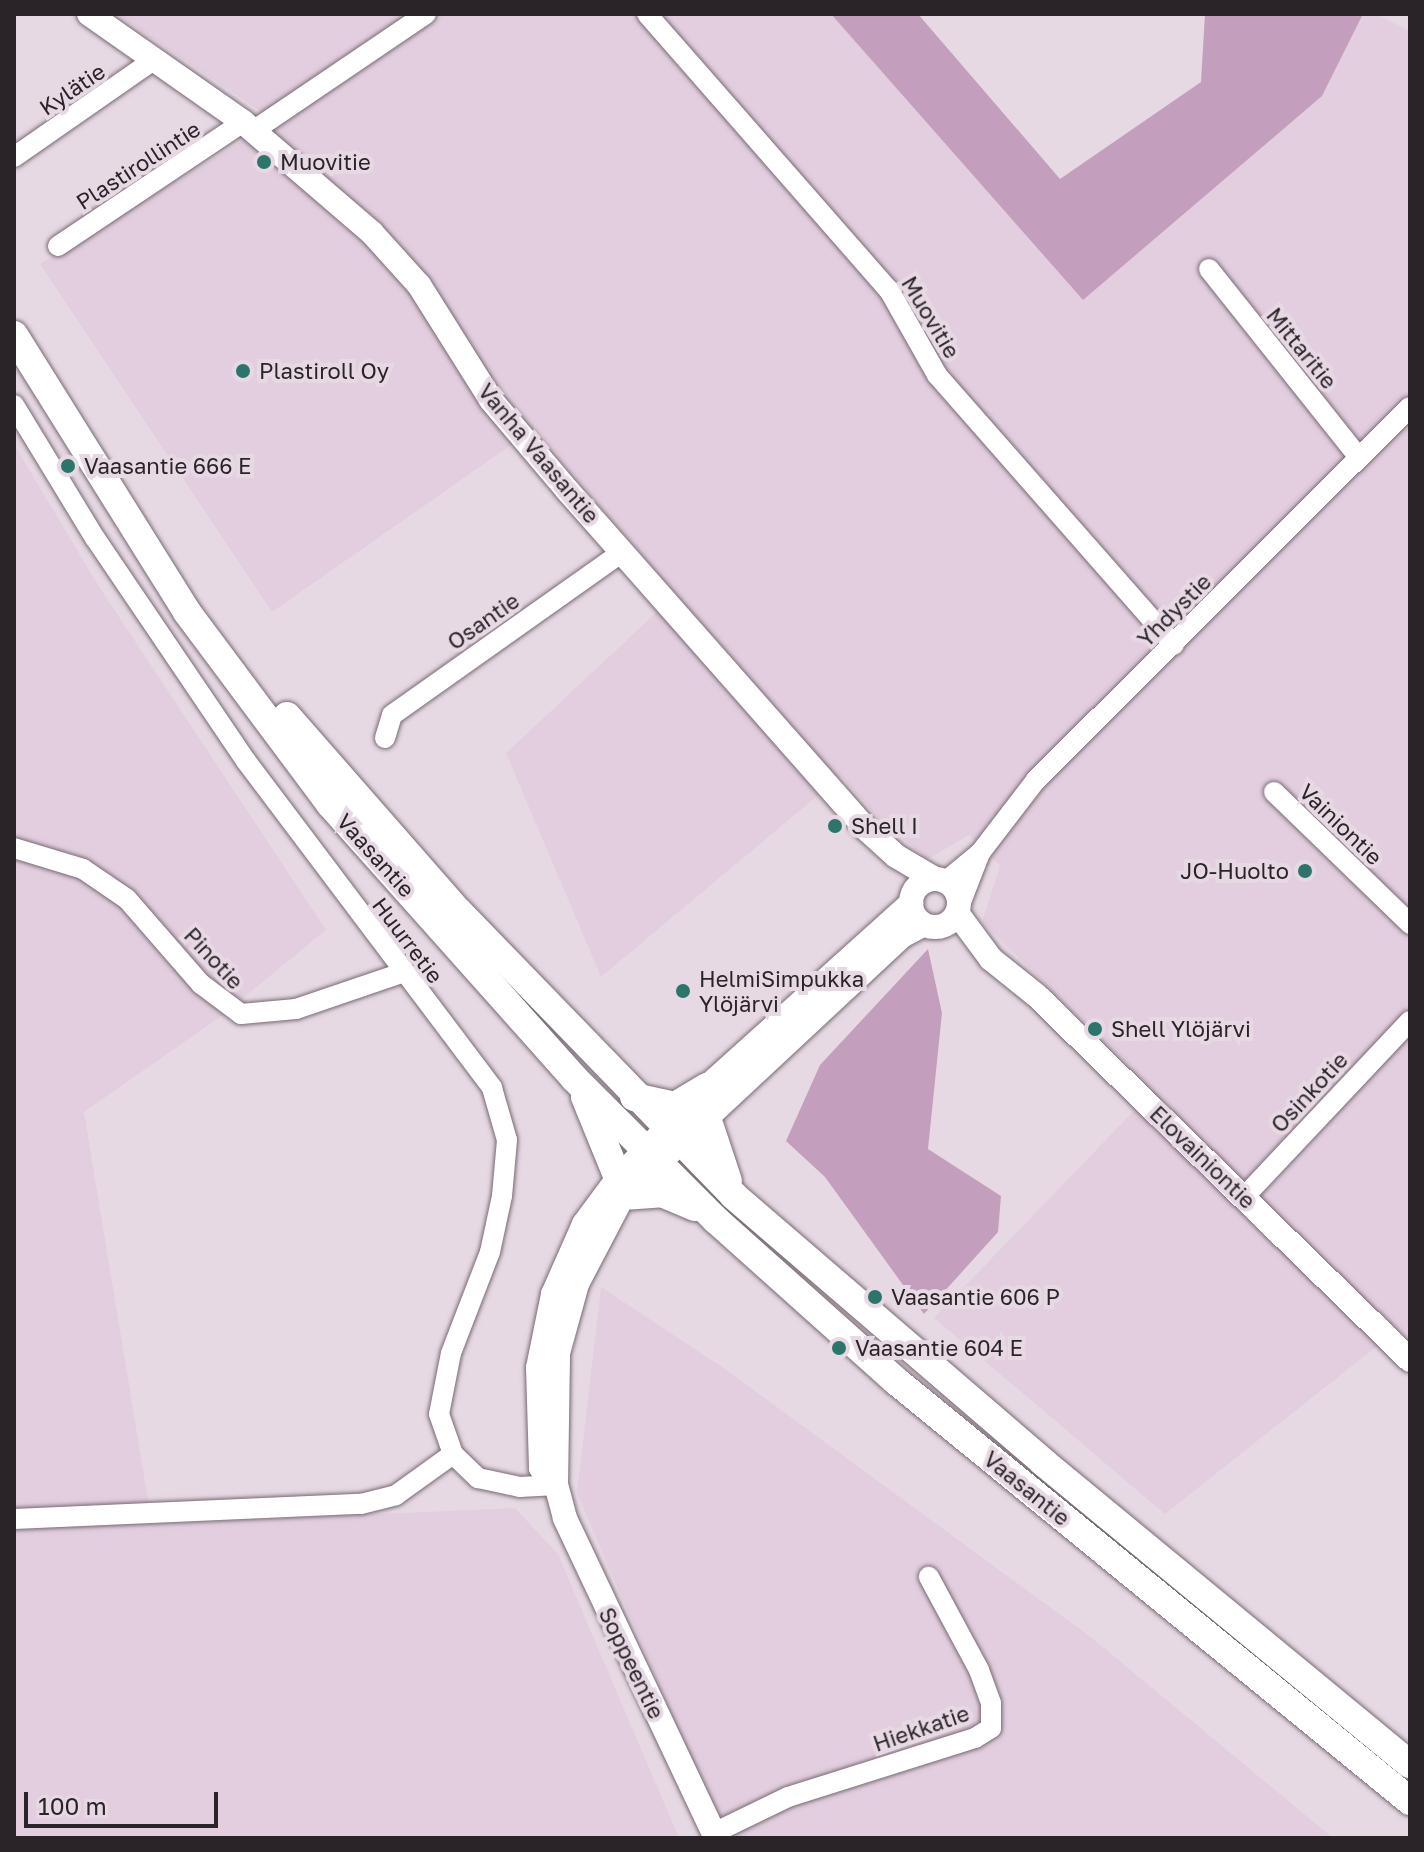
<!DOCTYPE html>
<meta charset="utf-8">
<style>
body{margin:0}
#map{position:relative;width:1424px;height:1852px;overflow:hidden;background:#e7d9e4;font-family:"Golos Text",sans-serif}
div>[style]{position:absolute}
.built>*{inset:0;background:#e3cedf}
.forest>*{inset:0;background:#c49fbd}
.roads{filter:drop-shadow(0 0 2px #776a74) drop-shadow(0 0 2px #776a74)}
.minor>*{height:20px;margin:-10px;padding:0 10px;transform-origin:10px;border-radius:10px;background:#fff}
.major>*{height:24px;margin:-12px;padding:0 12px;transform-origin:12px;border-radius:12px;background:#fff}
.major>.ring{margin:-12px;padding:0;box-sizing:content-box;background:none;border:24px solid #fff;border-radius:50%}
.highway>*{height:28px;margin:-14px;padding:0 14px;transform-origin:14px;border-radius:14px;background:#fff}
.dots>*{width:22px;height:22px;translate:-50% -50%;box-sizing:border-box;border:4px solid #e7d9e4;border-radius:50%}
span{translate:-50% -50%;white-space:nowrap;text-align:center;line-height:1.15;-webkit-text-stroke:8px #e7d9e4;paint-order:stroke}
.street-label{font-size:22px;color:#2a2429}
.poi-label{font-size:22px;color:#2a2429}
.left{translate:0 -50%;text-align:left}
.right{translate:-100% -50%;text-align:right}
.frame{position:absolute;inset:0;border:16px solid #2a2429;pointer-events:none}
.scale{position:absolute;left:24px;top:1792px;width:194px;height:36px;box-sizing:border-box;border:4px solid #2a2429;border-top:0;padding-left:10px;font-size:24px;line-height:28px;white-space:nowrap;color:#2a2429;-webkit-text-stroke:6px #e7d9e4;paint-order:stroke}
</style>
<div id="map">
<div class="built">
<i style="clip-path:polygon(116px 14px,831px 14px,1083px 300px,1322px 96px,1363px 14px,1376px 14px,1410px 31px,1410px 1339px,1400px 1328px,1165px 1514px,934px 1318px,1154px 1090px,982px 922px,1000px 866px,969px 835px,928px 859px,880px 820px,841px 776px,601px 977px,506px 753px,676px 594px,534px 429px,272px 612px,40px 264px,275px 121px)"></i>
<i style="clip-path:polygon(14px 444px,98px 585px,326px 930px,220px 1017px,84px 1112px,152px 1524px,515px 1508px,558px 1554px,679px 1838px,14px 1838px)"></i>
<i style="clip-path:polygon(601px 1287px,725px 1369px,1092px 1638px,1333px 1838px,725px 1838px,577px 1493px)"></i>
</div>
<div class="forest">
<i style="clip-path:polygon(831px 14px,918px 14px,1060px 179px,1201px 82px,1205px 14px,1363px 14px,1322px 96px,1083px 300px)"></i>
<i style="clip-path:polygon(928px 949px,942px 1013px,928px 1149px,1001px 1196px,998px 1232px,924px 1314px,825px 1177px,786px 1141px,820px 1065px)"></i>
</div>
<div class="roads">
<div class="minor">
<i style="left:647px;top:14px;width:367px;rotate:48.8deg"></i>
<i style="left:889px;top:290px;width:98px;rotate:60.5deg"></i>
<i style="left:937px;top:375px;width:359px;rotate:48.7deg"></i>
<i style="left:253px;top:131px;width:209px;rotate:-34.1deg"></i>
<i style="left:14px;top:157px;width:172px;rotate:-34.8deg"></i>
<i style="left:58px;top:246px;width:223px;rotate:-33.8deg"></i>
<i style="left:1209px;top:269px;width:239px;rotate:51.5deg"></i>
<i style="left:14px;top:405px;width:156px;rotate:58.7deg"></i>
<i style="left:95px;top:538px;width:269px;rotate:55.9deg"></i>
<i style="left:246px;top:761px;width:409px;rotate:53deg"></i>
<i style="left:492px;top:1088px;width:54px;rotate:73.9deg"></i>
<i style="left:507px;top:1140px;width:56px;rotate:95.1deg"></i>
<i style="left:502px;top:1196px;width:57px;rotate:102.1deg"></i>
<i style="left:490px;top:1252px;width:108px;rotate:111.1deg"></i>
<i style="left:451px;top:1353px;width:62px;rotate:101.1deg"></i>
<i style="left:439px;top:1414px;width:42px;rotate:70.7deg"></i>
<i style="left:453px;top:1454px;width:35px;rotate:44deg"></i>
<i style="left:478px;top:1478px;width:43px;rotate:12.1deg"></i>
<i style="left:520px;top:1487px;width:36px;rotate:-3deg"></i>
<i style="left:385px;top:738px;width:24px;rotate:-73deg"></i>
<i style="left:392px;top:715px;width:282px;rotate:-35.3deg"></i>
<i style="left:1274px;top:792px;width:190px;rotate:44.1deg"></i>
<i style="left:14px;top:848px;width:72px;rotate:16.9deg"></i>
<i style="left:83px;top:869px;width:53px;rotate:34.3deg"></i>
<i style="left:127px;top:899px;width:113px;rotate:49deg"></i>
<i style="left:201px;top:984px;width:50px;rotate:36.9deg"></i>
<i style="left:241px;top:1014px;width:55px;rotate:-5.2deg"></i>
<i style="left:296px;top:1009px;width:112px;rotate:-18.8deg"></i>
<i style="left:946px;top:881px;width:44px;rotate:-39.5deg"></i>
<i style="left:980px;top:853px;width:92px;rotate:-52.5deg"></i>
<i style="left:1036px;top:780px;width:528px;rotate:-44.92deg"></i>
<i style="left:959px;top:907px;width:58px;rotate:-68.7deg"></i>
<i style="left:1244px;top:1197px;width:242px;rotate:-46.7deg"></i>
<i style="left:14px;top:1519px;width:347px;rotate:-2.5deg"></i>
<i style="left:361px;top:1504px;width:36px;rotate:-14deg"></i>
<i style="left:396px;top:1495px;width:70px;rotate:-35.7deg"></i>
<i style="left:714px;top:1833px;width:82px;rotate:-25.9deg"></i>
<i style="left:788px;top:1797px;width:196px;rotate:-17.5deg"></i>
<i style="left:975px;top:1738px;width:19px;rotate:-32deg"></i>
<i style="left:991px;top:1728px;width:25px;rotate:-90deg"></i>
<i style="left:991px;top:1703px;width:35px;rotate:-110deg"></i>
<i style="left:979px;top:1670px;width:106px;rotate:-118.3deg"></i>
</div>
<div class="major">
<i style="left:89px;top:14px;width:188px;rotate:35deg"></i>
<i style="left:243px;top:122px;width:170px;rotate:40.7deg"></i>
<i style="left:372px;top:233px;width:70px;rotate:47.9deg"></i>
<i style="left:419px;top:285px;width:136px;rotate:57.9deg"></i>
<i style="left:491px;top:400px;width:119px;rotate:49.8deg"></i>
<i style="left:568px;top:491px;width:448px;rotate:48.6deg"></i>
<i style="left:864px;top:827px;width:43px;rotate:42.2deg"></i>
<i style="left:896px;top:856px;width:45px;rotate:30.5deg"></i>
<i class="ring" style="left:911px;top:879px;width:24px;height:24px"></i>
<i style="left:957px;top:913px;width:57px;rotate:53.5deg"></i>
<i style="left:991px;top:959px;width:59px;rotate:38.8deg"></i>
<i style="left:1037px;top:996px;width:521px;rotate:44.3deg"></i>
<i style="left:556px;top:1485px;width:23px;rotate:-131deg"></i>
<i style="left:541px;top:1468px;width:100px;rotate:-91.7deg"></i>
<i style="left:538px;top:1368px;width:76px;rotate:-78.5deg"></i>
<i style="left:553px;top:1294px;width:77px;rotate:-66.1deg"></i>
<i style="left:584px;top:1224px;width:57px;rotate:-53.5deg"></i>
<i style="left:618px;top:1178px;width:127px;rotate:-45.6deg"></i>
<i style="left:707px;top:1087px;width:275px;rotate:-42deg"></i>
<i style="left:716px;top:1838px;width:354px;rotate:-115.3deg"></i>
<i style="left:565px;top:1518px;width:34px;rotate:-105deg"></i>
<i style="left:556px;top:1485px;width:132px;rotate:-89.1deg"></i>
<i style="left:558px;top:1353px;width:72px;rotate:-74.6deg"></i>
<i style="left:577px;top:1284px;width:99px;rotate:-62.4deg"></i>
<i style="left:623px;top:1196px;width:381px;rotate:-43deg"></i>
<i style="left:902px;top:936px;width:24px;rotate:-28deg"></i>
</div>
<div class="highway">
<i style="left:14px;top:335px;width:327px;rotate:58deg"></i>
<i style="left:187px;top:612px;width:239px;rotate:53.3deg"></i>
<i style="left:330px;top:804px;width:368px;rotate:48.3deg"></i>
<i style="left:575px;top:1079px;width:199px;rotate:45deg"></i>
<i style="left:716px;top:1220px;width:241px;rotate:41.8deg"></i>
<i style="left:896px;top:1381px;width:664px;rotate:39.25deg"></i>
<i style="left:287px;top:716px;width:259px;rotate:48.8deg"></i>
<i style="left:458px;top:911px;width:397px;rotate:45.9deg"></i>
<i style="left:734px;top:1196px;width:408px;rotate:40.7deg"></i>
<i style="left:1043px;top:1462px;width:475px;rotate:39.5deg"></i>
<i style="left:585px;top:1097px;width:87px;rotate:67.8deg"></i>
<i style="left:634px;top:1097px;width:42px;rotate:12.4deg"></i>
<i style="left:675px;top:1106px;width:37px;rotate:-31deg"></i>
<i style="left:707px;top:1118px;width:66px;rotate:71.6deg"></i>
<i style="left:623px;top:1196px;width:39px;rotate:-4deg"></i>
<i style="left:662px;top:1193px;width:36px;rotate:23deg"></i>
</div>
</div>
<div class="dots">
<i style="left:264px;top:162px;background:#2d746b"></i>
<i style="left:243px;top:371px;background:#2d746b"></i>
<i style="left:68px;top:466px;background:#2d746b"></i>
<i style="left:835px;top:826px;background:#2d746b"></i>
<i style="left:1305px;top:871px;background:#2d746b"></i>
<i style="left:683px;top:991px;background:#2d746b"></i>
<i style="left:1095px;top:1029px;background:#2d746b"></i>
<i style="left:875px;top:1297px;background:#2d746b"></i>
<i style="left:839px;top:1348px;background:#2d746b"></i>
</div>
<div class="street-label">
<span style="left:72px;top:89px;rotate:-34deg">Kylätie</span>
<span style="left:138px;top:165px;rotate:-33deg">Plastirollintie</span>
<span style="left:931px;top:317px;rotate:59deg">Muovitie</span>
<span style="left:1302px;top:348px;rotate:51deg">Mittaritie</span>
<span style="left:539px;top:453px;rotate:50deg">Vanha Vaasantie</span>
<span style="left:1174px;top:610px;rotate:-45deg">Yhdystie</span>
<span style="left:483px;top:621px;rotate:-35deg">Osantie</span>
<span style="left:1341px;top:824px;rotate:44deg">Vainiontie</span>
<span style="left:376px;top:855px;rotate:48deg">Vaasantie</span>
<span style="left:408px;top:940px;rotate:53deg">Huurretie</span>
<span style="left:214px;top:958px;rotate:47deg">Pinotie</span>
<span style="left:1309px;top:1092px;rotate:-47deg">Osinkotie</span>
<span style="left:1203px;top:1157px;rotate:44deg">Elovainiontie</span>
<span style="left:1027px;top:1488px;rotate:39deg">Vaasantie</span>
<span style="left:632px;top:1663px;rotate:64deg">Soppeentie</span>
<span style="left:921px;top:1728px;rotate:-19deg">Hiekkatie</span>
</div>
<div class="poi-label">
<span class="left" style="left:280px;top:162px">Muovitie</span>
<span class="left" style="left:259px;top:371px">Plastiroll Oy</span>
<span class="left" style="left:84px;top:466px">Vaasantie 666 E</span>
<span class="left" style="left:851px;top:826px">Shell I</span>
<span class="right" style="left:1289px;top:871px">JO-Huolto</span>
<span class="left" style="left:699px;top:991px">HelmiSimpukka<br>Ylöjärvi</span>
<span class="left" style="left:1111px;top:1029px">Shell Ylöjärvi</span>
<span class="left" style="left:891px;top:1297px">Vaasantie 606 P</span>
<span class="left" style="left:855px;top:1348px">Vaasantie 604 E</span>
</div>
<div class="frame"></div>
<div class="scale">100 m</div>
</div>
